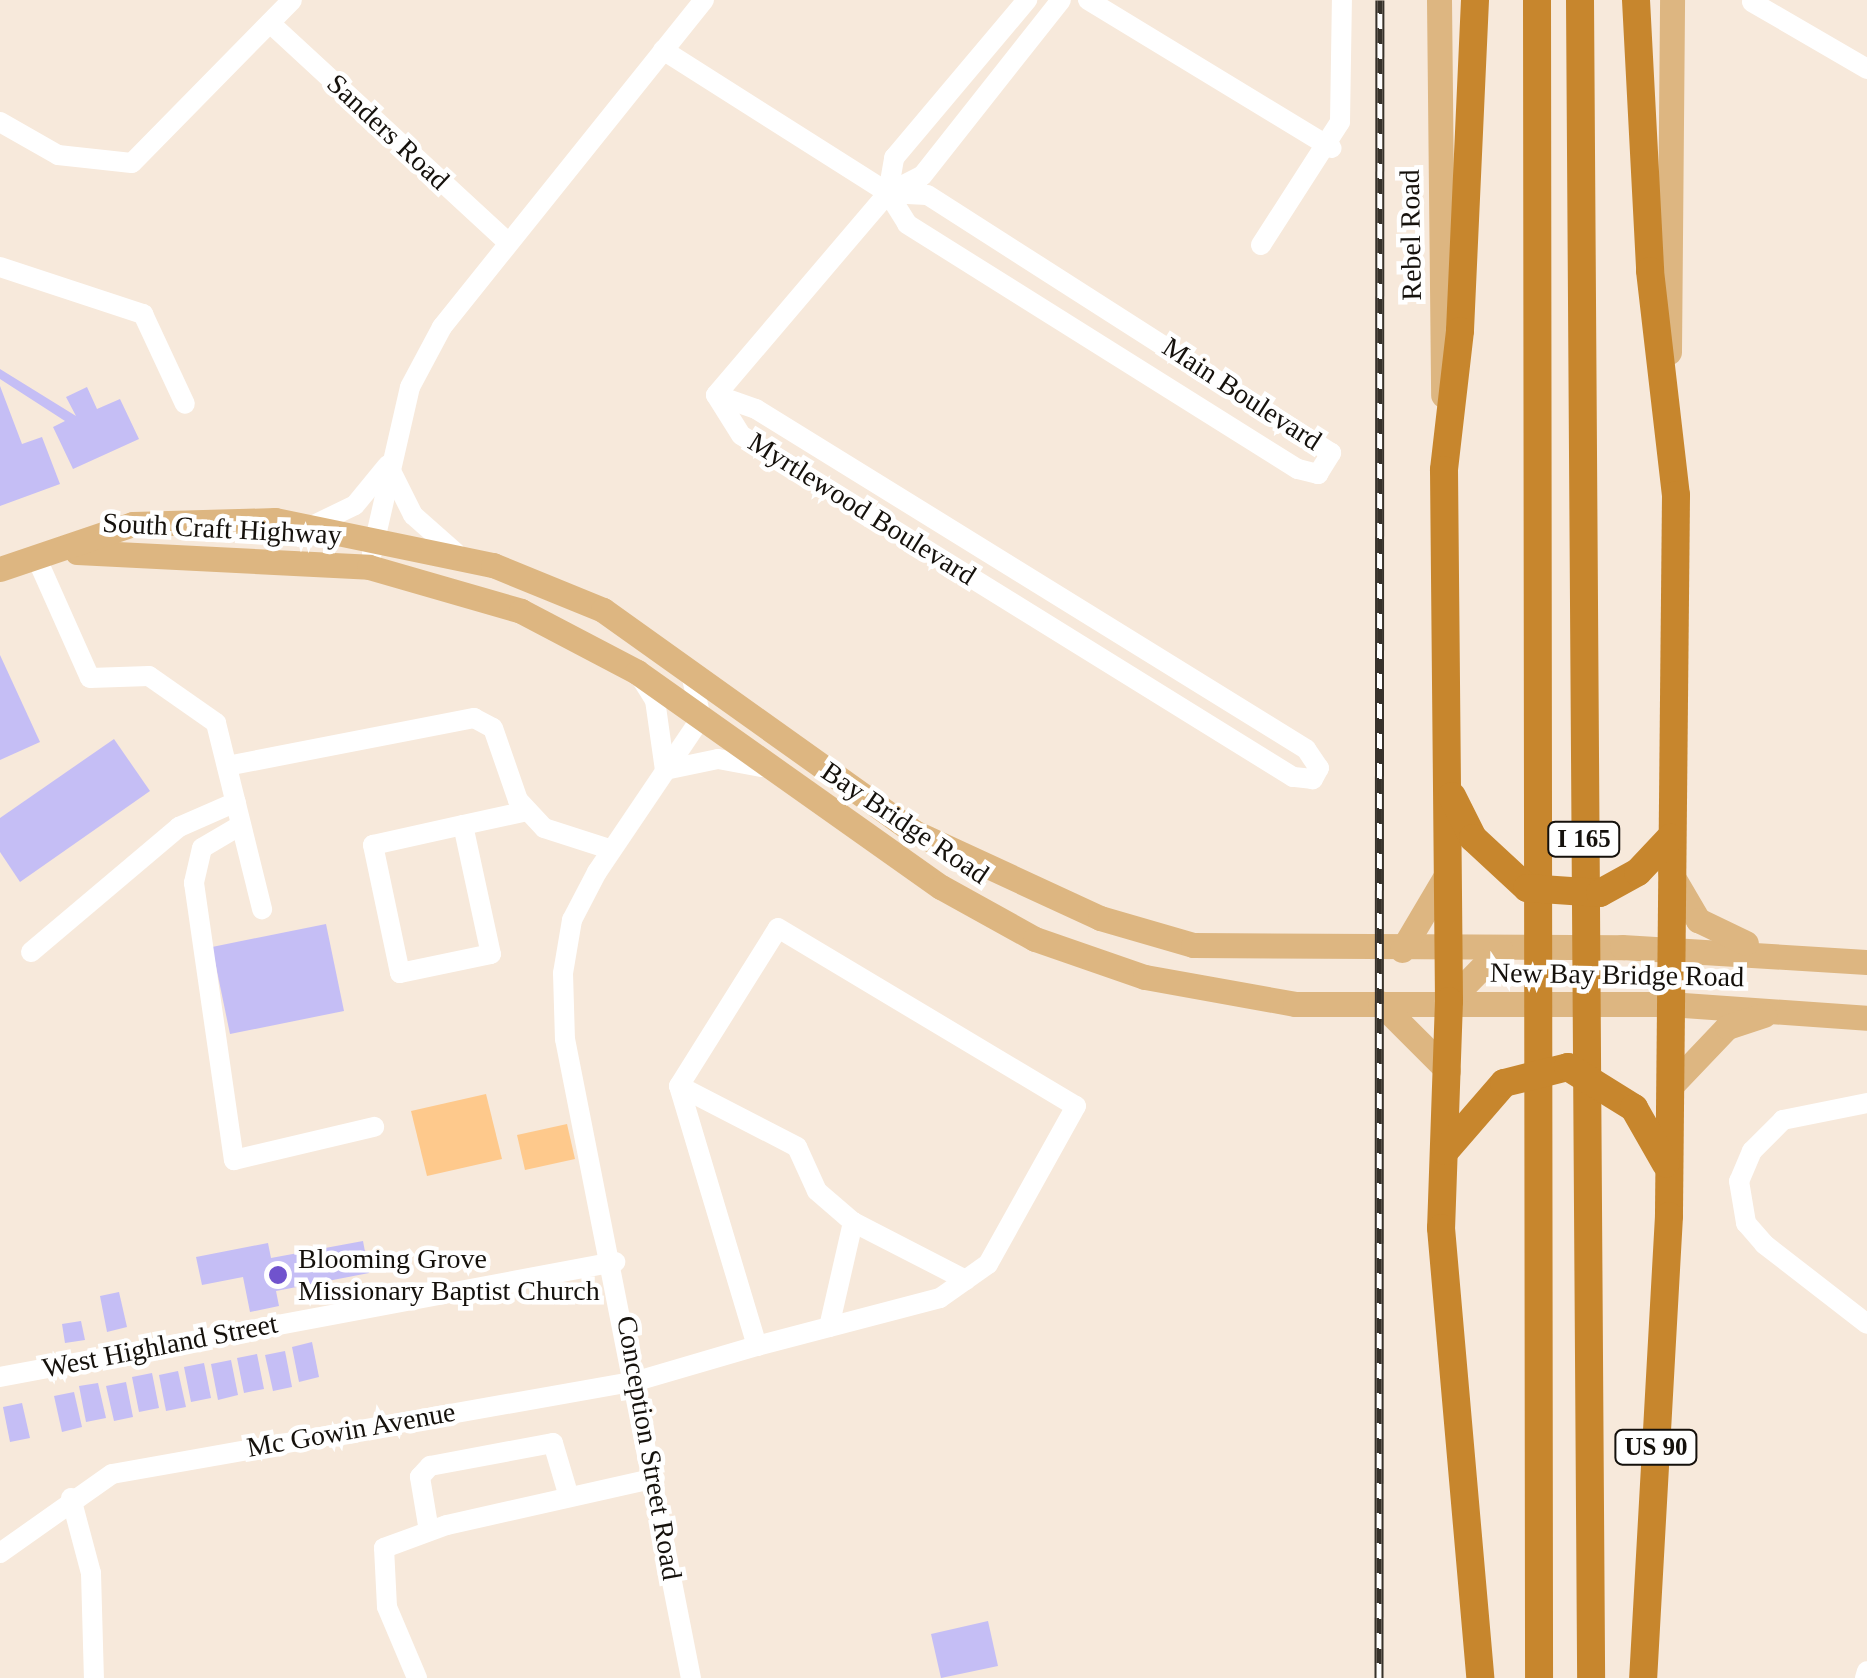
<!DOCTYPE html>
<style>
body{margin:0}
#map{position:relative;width:1867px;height:1678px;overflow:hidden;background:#f7e9db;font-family:"Times New Roman",serif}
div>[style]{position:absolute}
.green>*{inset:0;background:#fec98c}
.building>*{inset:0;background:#c5bef5}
.minor>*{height:20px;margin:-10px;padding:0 10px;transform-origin:10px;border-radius:10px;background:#fff}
.major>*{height:25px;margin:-12.5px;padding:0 12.5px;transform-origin:12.5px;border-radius:12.5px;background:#ddb681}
.highway>*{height:28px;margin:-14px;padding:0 14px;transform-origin:14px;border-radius:14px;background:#c7862d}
.rail>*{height:9px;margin-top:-4.5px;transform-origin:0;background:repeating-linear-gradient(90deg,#fff 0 15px,#37322b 0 30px);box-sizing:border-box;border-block:2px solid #37322b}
.dots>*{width:28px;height:28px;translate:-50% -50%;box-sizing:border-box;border:5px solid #fff;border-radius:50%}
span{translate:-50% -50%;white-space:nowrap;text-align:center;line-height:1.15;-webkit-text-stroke:9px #fff;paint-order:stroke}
.shield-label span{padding:2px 8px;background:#fff;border:2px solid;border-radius:8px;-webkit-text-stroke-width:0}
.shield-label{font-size:25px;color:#15110c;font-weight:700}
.street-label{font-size:28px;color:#15110c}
.poi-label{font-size:28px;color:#15110c}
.left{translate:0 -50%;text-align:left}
</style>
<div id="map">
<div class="green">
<i style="clip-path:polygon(486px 1094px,502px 1159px,427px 1176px,411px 1111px)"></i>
<i style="clip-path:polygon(567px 1124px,575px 1159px,525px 1170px,517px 1135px)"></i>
</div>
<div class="building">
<i style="clip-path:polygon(0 369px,76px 416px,66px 397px,87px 387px,97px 409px,120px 399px,139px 439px,73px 469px,53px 427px,65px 421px,0 379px)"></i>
<i style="clip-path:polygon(0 386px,22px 444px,42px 437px,60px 484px,0 506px)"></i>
<i style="clip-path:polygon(0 655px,40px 742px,0 760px)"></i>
<i style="clip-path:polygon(114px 739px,150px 791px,20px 882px,0 852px,0 818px)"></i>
<i style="clip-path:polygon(326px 924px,344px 1011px,230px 1034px,212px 947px)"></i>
<i style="clip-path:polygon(363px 1241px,369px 1273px,276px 1291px,279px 1306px,250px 1312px,243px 1277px,202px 1285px,196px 1257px,268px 1243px,271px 1258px)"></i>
<i style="clip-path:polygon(119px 1292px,127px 1327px,107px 1332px,100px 1296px)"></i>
<i style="clip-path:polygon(81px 1321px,85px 1340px,65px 1343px,62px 1324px)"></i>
<i style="clip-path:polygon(312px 1342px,319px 1377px,299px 1382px,292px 1347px)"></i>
<i style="clip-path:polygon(285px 1351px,292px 1387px,273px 1391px,265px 1355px)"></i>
<i style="clip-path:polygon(257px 1354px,264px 1389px,244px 1393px,237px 1358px)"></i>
<i style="clip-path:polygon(231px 1360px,238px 1395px,218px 1400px,211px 1364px)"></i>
<i style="clip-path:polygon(204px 1363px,211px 1398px,191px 1402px,184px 1367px)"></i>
<i style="clip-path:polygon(178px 1371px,186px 1407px,166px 1411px,159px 1375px)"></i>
<i style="clip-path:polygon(152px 1373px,159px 1408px,139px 1412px,132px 1377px)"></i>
<i style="clip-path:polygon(126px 1382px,133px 1417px,114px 1421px,106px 1386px)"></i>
<i style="clip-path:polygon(98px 1383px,106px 1418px,86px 1422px,79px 1386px)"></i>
<i style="clip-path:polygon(74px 1392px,82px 1427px,62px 1432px,54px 1396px)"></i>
<i style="clip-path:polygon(22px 1403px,30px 1438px,10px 1442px,3px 1407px)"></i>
<i style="clip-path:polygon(988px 1621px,998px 1666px,941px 1678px,931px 1634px)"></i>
</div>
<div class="minor">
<i style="left:1088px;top:0;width:285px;rotate:31.3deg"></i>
<i style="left:1752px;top:2px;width:133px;rotate:30.2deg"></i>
<i style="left:270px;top:23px;width:321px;rotate:42.7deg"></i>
<i style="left:663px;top:50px;width:267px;rotate:32.4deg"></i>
<i style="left:888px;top:193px;width:36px;rotate:58deg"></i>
<i style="left:907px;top:224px;width:461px;rotate:32.1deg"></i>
<i style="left:1298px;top:469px;width:21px;rotate:14deg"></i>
<i style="left:1318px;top:474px;width:25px;rotate:-58deg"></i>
<i style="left:1331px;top:453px;width:479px;rotate:-147.4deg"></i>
<i style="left:927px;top:195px;width:39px;rotate:-177deg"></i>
<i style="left:0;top:122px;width:67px;rotate:29.6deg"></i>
<i style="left:58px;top:155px;width:74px;rotate:6.2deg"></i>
<i style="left:132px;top:163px;width:228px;rotate:-45.5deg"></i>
<i style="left:888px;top:193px;width:36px;rotate:-80deg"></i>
<i style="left:894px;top:158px;width:207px;rotate:-49.9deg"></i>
<i style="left:1261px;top:245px;width:146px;rotate:-57.3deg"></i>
<i style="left:1340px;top:122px;width:122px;rotate:-89.1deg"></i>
<i style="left:0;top:267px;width:151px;rotate:18.2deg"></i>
<i style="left:143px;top:314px;width:99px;rotate:65deg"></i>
<i style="left:716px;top:395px;width:42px;rotate:19.3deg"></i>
<i style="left:756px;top:409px;width:647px;rotate:31.72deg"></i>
<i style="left:1306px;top:749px;width:23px;rotate:56deg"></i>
<i style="left:1319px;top:768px;width:13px;rotate:119deg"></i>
<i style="left:1313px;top:779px;width:20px;rotate:-174deg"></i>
<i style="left:1293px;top:777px;width:649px;rotate:-148.22deg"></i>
<i style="left:741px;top:435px;width:47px;rotate:-122deg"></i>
<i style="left:716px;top:395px;width:265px;rotate:-49.6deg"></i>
<i style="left:888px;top:193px;width:38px;rotate:-27deg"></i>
<i style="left:922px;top:176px;width:224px;rotate:-51.7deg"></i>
<i style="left:388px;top:465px;width:56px;rotate:63.4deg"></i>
<i style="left:413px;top:515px;width:57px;rotate:41.5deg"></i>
<i style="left:316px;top:524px;width:43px;rotate:-26deg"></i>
<i style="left:355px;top:505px;width:50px;rotate:-50.6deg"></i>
<i style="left:372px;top:553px;width:170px;rotate:-77.1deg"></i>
<i style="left:410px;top:387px;width:68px;rotate:-61.9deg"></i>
<i style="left:442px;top:327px;width:419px;rotate:-51.3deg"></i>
<i style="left:37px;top:559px;width:130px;rotate:66deg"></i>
<i style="left:90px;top:678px;width:59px;rotate:-1.9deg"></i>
<i style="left:149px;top:676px;width:82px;rotate:35deg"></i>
<i style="left:216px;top:723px;width:192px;rotate:76.1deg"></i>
<i style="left:691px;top:674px;width:45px;rotate:77.2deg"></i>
<i style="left:701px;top:718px;width:186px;rotate:124deg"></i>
<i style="left:597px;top:872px;width:54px;rotate:117.5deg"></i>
<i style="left:572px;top:920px;width:54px;rotate:99.6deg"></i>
<i style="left:563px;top:973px;width:66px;rotate:88.3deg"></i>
<i style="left:565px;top:1039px;width:651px;rotate:78.85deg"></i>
<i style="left:641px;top:678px;width:26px;rotate:58deg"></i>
<i style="left:655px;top:700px;width:71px;rotate:81.9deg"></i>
<i style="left:665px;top:770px;width:54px;rotate:-11.7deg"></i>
<i style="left:718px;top:759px;width:45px;rotate:10.3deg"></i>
<i style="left:227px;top:766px;width:252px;rotate:-11deg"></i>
<i style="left:474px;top:718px;width:21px;rotate:28deg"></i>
<i style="left:493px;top:728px;width:76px;rotate:70.9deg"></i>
<i style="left:518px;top:800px;width:38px;rotate:47deg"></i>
<i style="left:544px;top:828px;width:71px;rotate:17.9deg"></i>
<i style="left:241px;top:825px;width:45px;rotate:149.5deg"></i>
<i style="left:202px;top:848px;width:36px;rotate:103deg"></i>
<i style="left:194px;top:883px;width:280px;rotate:81.8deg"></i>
<i style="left:234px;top:1160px;width:144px;rotate:-13.3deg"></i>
<i style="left:463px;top:825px;width:132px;rotate:77.8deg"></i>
<i style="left:491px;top:954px;width:93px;rotate:168.2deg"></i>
<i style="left:400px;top:973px;width:131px;rotate:-101.9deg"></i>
<i style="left:373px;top:845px;width:92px;rotate:-12.5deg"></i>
<i style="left:463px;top:825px;width:66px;rotate:-12.2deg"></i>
<i style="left:31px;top:952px;width:194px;rotate:-40.2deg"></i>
<i style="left:179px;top:827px;width:62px;rotate:-23.7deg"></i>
<i style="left:679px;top:1086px;width:133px;rotate:27.3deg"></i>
<i style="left:797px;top:1147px;width:48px;rotate:65.6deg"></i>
<i style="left:817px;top:1191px;width:48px;rotate:40.7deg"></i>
<i style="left:853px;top:1222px;width:127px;rotate:27.2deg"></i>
<i style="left:1867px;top:1103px;width:86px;rotate:168.6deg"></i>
<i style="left:1783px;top:1120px;width:44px;rotate:135deg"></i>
<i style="left:1752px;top:1151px;width:33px;rotate:113deg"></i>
<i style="left:1739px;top:1181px;width:43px;rotate:80.5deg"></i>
<i style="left:1746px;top:1223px;width:28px;rotate:49deg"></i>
<i style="left:1764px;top:1244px;width:130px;rotate:37.8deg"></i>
<i style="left:829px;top:1327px;width:108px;rotate:-77.1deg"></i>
<i style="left:0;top:1377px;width:626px;rotate:-10.59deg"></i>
<i style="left:71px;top:1498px;width:78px;rotate:75.1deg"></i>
<i style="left:91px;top:1573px;width:105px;rotate:88.4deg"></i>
<i style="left:429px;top:1531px;width:55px;rotate:-99.5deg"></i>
<i style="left:420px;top:1477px;width:15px;rotate:-48deg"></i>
<i style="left:430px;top:1466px;width:125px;rotate:-10.6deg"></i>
<i style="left:553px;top:1443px;width:56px;rotate:73.5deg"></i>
<i style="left:0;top:1553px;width:137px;rotate:-35.2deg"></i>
<i style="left:112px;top:1474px;width:533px;rotate:-10.05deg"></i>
<i style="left:637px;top:1381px;width:125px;rotate:-16.3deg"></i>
<i style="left:757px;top:1346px;width:271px;rotate:-106.7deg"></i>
<i style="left:679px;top:1086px;width:186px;rotate:-57.9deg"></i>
<i style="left:778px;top:928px;width:347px;rotate:30.9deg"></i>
<i style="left:1076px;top:1106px;width:181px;rotate:119.1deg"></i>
<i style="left:988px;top:1264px;width:59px;rotate:144.7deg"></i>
<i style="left:940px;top:1298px;width:189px;rotate:165.3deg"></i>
<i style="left:417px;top:1678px;width:77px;rotate:-112.9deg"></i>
<i style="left:387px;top:1607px;width:59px;rotate:-92.9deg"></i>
<i style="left:384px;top:1548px;width:67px;rotate:-20.1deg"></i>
<i style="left:447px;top:1525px;width:213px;rotate:-12.7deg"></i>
<i style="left:1865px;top:1678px;width:7px;rotate:-74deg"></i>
</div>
<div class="major">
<i style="left:1439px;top:0;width:395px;rotate:89.4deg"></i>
<i style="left:1669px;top:352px;width:352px;rotate:-89.5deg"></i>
<i style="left:77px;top:552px;width:292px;rotate:2.9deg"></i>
<i style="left:369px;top:567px;width:158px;rotate:16.1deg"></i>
<i style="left:521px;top:611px;width:131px;rotate:27.7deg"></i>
<i style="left:637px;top:672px;width:372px;rotate:35.3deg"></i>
<i style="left:941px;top:887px;width:107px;rotate:29deg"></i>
<i style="left:1035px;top:939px;width:116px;rotate:19.1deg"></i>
<i style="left:1145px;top:977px;width:152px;rotate:10.2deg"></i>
<i style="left:1295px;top:1004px;width:374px"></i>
<i style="left:1669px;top:1004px;width:198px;rotate:4deg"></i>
<i style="left:0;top:569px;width:140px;rotate:-18.7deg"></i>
<i style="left:133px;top:524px;width:142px;rotate:-1.6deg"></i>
<i style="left:275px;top:520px;width:223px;rotate:11.7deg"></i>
<i style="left:493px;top:565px;width:119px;rotate:22.2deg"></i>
<i style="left:603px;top:610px;width:382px;rotate:35.5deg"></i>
<i style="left:914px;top:832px;width:205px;rotate:24.8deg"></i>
<i style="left:1100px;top:918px;width:97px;rotate:16.2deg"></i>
<i style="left:1193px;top:945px;width:429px;rotate:0.3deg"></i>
<i style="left:1622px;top:947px;width:245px;rotate:3.5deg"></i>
<i style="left:1670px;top:872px;width:56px;rotate:59.7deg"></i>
<i style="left:1698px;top:920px;width:53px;rotate:25.6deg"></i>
<i style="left:1402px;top:950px;width:88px;rotate:-59.4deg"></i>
<i style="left:1449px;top:1001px;width:73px;rotate:-45.6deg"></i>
<i style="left:1380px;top:1003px;width:96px;rotate:45deg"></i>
<i style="left:1669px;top:1088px;width:84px;rotate:-46.4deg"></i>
<i style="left:1727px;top:1027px;width:39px;rotate:-18deg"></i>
</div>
<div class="highway">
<i style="left:1475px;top:0;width:331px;rotate:92.6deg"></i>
<i style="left:1460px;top:331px;width:140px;rotate:96.6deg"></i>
<i style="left:1444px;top:470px;width:531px;rotate:89.46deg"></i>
<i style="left:1449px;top:1001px;width:227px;rotate:92deg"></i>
<i style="left:1441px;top:1228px;width:452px;rotate:85deg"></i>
<i style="left:1537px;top:0;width:1678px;rotate:89.93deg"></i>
<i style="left:1580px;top:0;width:1678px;rotate:89.62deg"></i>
<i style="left:1636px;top:0;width:271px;rotate:87deg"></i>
<i style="left:1650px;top:271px;width:226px;rotate:83.4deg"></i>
<i style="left:1676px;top:495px;width:721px;rotate:90.56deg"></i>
<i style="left:1669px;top:1216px;width:463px;rotate:93.2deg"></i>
<i style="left:1452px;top:796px;width:47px;rotate:63.4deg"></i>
<i style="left:1473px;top:838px;width:74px;rotate:42.8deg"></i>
<i style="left:1527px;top:888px;width:73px;rotate:3.9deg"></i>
<i style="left:1600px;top:893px;width:43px;rotate:-28.9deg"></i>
<i style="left:1638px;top:872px;width:47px;rotate:-46.7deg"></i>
<i style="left:1445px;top:1151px;width:90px;rotate:-49.1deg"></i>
<i style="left:1504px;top:1083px;width:66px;rotate:-14deg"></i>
<i style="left:1568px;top:1067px;width:78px;rotate:31.8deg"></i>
<i style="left:1634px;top:1108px;width:64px;rotate:60.3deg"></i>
</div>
<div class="rail">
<i style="left:1379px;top:1678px;width:1678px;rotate:-89.97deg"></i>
</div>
<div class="dots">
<i style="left:278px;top:1275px;background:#7053cd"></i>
</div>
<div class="shield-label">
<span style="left:1584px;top:839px">I 165</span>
<span style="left:1656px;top:1447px">US 90</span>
</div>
<div class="street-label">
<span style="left:388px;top:132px;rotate:43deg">Sanders Road</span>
<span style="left:1411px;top:235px;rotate:-91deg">Rebel Road</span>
<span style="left:1242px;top:394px;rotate:33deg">Main Boulevard</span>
<span style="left:862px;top:509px;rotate:32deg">Myrtlewood Boulevard</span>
<span style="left:222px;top:529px;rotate:3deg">South Craft Highway</span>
<span style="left:905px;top:823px;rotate:34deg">Bay Bridge Road</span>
<span style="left:1617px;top:975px;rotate:1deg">New Bay Bridge Road</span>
<span style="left:160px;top:1346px;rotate:-11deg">West Highland Street</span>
<span style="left:351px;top:1430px;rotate:-10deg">Mc Gowin Avenue</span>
<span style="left:649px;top:1448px;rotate:80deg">Conception Street Road</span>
</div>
<div class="poi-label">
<span class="left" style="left:298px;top:1275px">Blooming Grove<br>Missionary Baptist Church</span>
</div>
</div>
